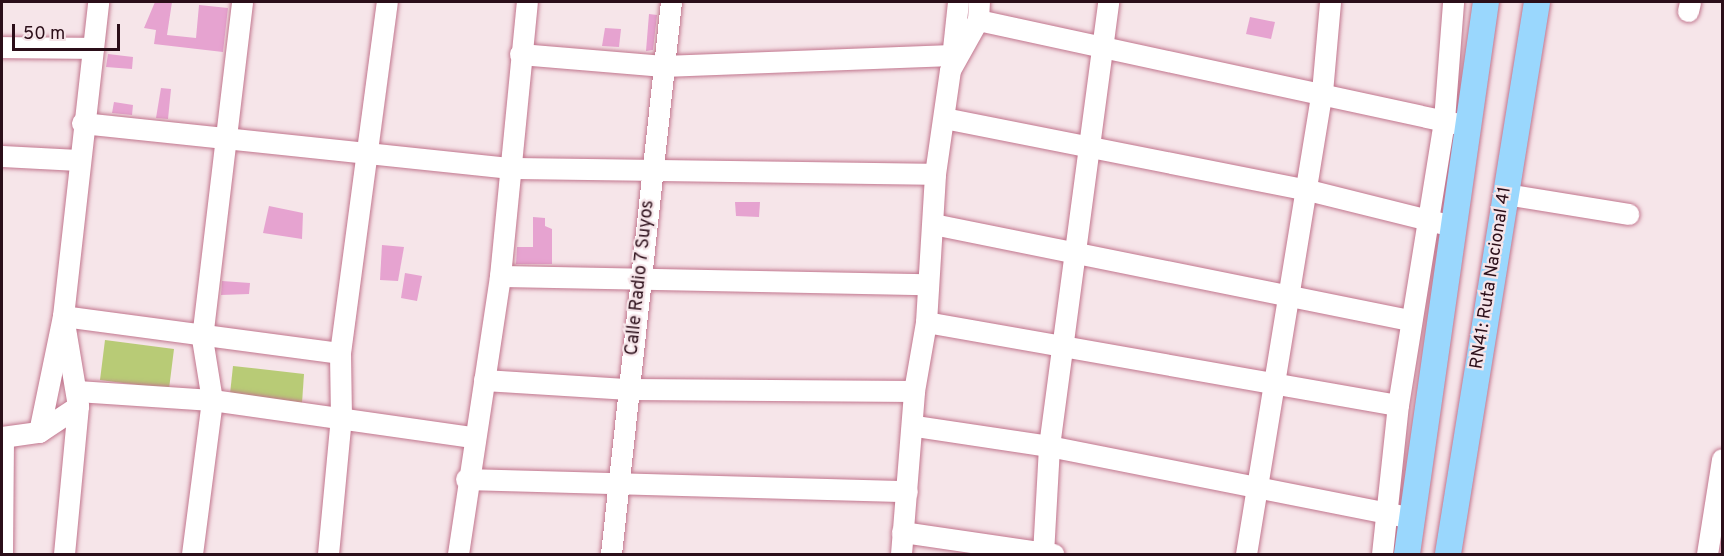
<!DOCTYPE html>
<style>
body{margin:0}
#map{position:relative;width:1724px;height:556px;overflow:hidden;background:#f6e5e9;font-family:Overpass,sans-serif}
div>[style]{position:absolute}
.green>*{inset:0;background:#b8cb76}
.building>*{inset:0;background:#e6a3d0}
.roads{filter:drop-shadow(0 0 2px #c1768e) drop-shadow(0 0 2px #c1768e)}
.minor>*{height:21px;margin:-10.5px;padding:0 10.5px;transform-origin:10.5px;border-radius:10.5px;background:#fff}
.major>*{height:26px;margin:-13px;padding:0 13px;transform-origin:13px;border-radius:13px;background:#9ad7fd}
span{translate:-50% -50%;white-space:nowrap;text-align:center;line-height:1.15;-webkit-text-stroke:4.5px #f6e5e9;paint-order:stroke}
.street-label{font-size:18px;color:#2b0e19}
.frame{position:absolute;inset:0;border:3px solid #2b0e19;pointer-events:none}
.scale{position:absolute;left:12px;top:24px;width:108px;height:27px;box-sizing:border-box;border:3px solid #2b0e19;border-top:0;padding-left:8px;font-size:18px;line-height:21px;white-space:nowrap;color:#2b0e19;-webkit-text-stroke:4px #f6e5e9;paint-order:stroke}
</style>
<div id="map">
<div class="green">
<i style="clip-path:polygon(105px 340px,174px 349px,169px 389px,100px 380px)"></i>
<i style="clip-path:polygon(233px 366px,304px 374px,302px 403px,230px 394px)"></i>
</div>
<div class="building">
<i style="clip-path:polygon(155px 2px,172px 2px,167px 35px,196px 38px,199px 5px,228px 8px,223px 52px,154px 44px,156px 30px,144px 28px)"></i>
<i style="clip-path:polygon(649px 14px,657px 15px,653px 50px,646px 51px)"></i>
<i style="clip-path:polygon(1250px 17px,1275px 22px,1271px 39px,1246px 34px)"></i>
<i style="clip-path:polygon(605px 28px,621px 29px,619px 47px,602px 46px)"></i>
<i style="clip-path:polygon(108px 54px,133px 57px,132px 69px,106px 67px)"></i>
<i style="clip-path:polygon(161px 88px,171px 89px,168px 119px,156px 118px)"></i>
<i style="clip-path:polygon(114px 102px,133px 105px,132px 115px,112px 113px)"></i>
<i style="clip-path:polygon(735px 202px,760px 202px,759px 217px,736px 216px)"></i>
<i style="clip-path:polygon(269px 206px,303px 213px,302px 239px,263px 233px)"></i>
<i style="clip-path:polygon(533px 217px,545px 218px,545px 226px,552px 229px,552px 264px,516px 264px,517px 247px,533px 247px)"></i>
<i style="clip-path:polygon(382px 245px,404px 247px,398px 281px,380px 280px)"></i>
<i style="clip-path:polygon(405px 273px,422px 276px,417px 301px,401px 298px)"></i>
<i style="clip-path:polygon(222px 281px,250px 283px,249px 294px,221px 295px)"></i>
</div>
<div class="roads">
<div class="minor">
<i style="left:1688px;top:11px;width:9px;rotate:-77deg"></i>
<i style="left:978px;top:20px;width:491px;rotate:12.2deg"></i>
<i style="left:2px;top:47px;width:91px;rotate:0.6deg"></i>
<i style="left:520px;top:54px;width:144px;rotate:4.8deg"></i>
<i style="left:663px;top:66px;width:289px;rotate:-2.2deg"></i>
<i style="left:952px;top:58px;width:56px;rotate:-83.9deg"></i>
<i style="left:944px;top:118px;width:367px;rotate:11.2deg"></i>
<i style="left:1304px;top:189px;width:153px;rotate:14deg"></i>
<i style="left:82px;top:123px;width:428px;rotate:6deg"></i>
<i style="left:508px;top:168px;width:427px;rotate:0.8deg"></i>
<i style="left:2px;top:156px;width:76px;rotate:3deg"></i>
<i style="left:1506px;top:194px;width:124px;rotate:9.3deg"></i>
<i style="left:933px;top:224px;width:487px;rotate:11.4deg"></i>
<i style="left:500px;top:276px;width:428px;rotate:1.1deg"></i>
<i style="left:926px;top:322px;width:479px;rotate:10deg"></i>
<i style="left:1398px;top:405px;width:289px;rotate:-80.8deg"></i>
<i style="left:1444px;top:120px;width:118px;rotate:-85.6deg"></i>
<i style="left:484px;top:380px;width:145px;rotate:3.6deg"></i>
<i style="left:629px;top:389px;width:285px;rotate:0.4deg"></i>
<i style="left:77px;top:391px;width:135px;rotate:3.8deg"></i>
<i style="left:212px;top:400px;width:263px;rotate:8.1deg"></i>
<i style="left:915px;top:426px;width:135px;rotate:8.5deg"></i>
<i style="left:1049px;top:446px;width:370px;rotate:11.2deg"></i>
<i style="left:39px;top:432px;width:118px;rotate:-78.3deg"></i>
<i style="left:63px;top:316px;width:279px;rotate:7.6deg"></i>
<i style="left:2px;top:437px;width:37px;rotate:-8deg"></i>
<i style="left:39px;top:432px;width:47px;rotate:-33.7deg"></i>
<i style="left:466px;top:479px;width:441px;rotate:1.6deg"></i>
<i style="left:902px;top:532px;width:153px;rotate:8.3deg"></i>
<i style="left:2px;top:554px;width:117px;rotate:-89.5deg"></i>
<i style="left:64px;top:554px;width:149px;rotate:-84.6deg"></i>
<i style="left:78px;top:406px;width:91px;rotate:-99.5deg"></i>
<i style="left:63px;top:316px;width:316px;rotate:-83.6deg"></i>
<i style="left:192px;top:554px;width:155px;rotate:-82.6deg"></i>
<i style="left:212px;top:400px;width:63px;rotate:-99.2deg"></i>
<i style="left:202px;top:338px;width:338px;rotate:-83.2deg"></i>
<i style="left:328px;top:554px;width:138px;rotate:-84.6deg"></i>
<i style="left:341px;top:417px;width:64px;rotate:-90.9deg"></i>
<i style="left:340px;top:353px;width:354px;rotate:-82.4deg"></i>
<i style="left:458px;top:554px;width:281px;rotate:-81.4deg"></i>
<i style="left:500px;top:276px;width:275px;rotate:-84.4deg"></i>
<i style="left:611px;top:554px;width:555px;rotate:-83.8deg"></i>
<i style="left:901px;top:554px;width:164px;rotate:-85.4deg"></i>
<i style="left:914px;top:391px;width:70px;rotate:-80.1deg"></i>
<i style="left:926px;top:322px;width:148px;rotate:-86.5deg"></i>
<i style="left:935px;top:174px;width:105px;rotate:-81.8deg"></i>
<i style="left:950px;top:70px;width:57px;rotate:-60.8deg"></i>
<i style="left:978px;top:20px;width:18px;rotate:-87deg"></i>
<i style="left:1043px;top:554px;width:108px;rotate:-86.8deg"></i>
<i style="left:1049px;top:446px;width:448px;rotate:-82.4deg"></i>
<i style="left:1246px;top:554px;width:468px;rotate:-80.7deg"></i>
<i style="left:1322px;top:92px;width:90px;rotate:-84.9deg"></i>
<i style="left:1382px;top:554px;width:150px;rotate:-83.9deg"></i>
<i style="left:1707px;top:554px;width:96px;rotate:-81deg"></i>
</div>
<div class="major">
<i style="left:1407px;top:554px;width:558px;rotate:-81.86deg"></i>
<i style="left:1448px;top:554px;width:559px;rotate:-80.84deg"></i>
</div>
</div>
<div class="street-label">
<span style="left:641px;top:278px;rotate:-84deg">Calle Radio 7 Suyos</span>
<span style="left:1492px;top:278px;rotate:-81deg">RN41: Ruta Nacional 41</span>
</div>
<div class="frame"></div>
<div class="scale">50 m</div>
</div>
